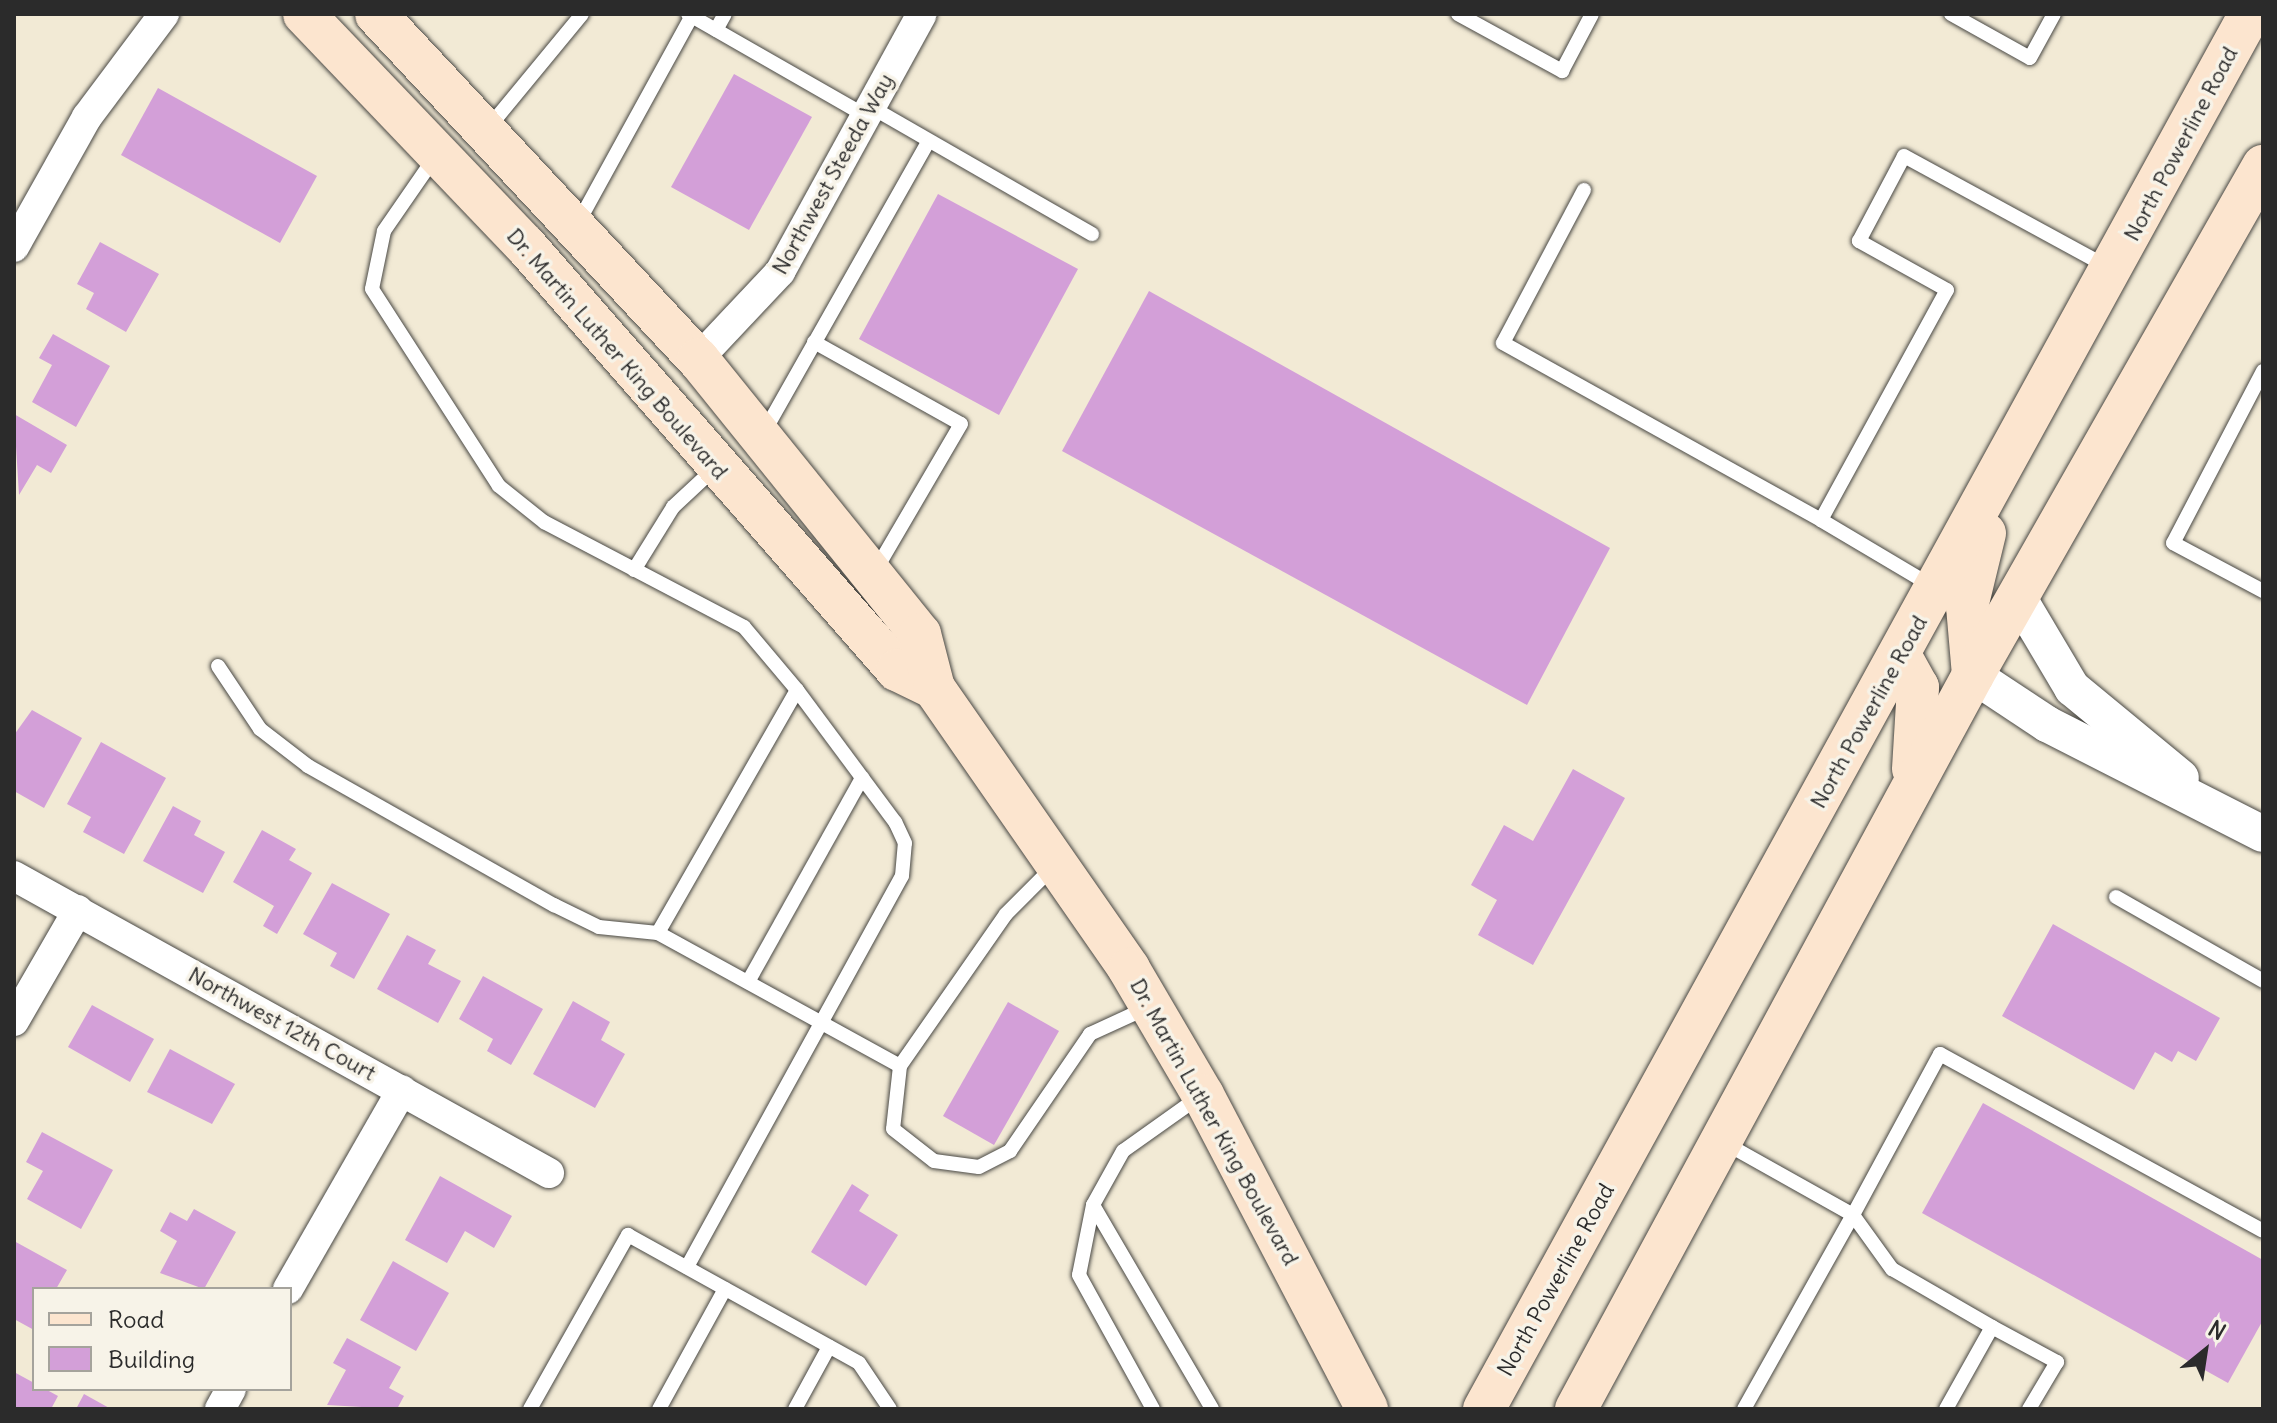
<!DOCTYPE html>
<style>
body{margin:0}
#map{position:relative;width:2277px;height:1423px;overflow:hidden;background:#f2ead5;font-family:Delius,sans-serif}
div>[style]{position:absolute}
.building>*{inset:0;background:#d39fd8}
.roads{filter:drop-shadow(0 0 2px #494844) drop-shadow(0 0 2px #494844)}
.service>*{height:14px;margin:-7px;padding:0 7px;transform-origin:7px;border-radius:7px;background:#fff}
.minor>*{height:30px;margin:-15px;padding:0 15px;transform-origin:15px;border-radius:15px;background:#fff}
.tertiary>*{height:36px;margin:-18px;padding:0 18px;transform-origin:18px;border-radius:18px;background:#fff}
.secondary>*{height:42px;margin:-21px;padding:0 21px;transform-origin:21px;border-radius:21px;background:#fce5cf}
span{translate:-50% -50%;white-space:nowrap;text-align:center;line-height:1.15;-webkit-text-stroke:7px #f7f3e8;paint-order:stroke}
.street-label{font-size:22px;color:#2b2b2b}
.frame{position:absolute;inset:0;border:16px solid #2b2b2b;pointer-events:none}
.legend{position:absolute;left:32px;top:1287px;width:260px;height:104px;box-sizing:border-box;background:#f7f3e8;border:2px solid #a5a39c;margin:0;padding:10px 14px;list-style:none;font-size:24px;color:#2b2b2b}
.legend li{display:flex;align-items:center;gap:16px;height:40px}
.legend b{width:40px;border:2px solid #a5a39c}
.north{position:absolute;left:2165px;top:1311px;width:80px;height:80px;-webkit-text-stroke:6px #f7f3e8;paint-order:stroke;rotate:30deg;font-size:22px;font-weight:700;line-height:32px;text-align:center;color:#2b2b2b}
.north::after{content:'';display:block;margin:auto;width:28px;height:36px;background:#2b2b2b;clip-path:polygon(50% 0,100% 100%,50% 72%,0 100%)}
</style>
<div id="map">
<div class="building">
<i style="clip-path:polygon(734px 74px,812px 117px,749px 230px,671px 187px)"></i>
<i style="clip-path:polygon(158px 88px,317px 176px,280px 243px,121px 155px)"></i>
<i style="clip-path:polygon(938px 194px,1078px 269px,999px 415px,859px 339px)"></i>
<i style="clip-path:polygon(100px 242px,159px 274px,126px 332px,86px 309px,94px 293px,77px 284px)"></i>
<i style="clip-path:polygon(1149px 291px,1610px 548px,1527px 705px,1062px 451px)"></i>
<i style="clip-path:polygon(53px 334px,110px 366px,76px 427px,32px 402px,52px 365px,39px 358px)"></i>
<i style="clip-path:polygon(14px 414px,67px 445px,51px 473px,37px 465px,19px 495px)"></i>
<i style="clip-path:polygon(32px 710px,82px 738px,44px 808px,14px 791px,14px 735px)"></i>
<i style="clip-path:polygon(101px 742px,166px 778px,124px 854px,83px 832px,91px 817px,67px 804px)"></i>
<i style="clip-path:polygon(1573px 769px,1625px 798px,1533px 965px,1478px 935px,1497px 900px,1471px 885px,1504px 825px,1533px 841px)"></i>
<i style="clip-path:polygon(173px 806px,201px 821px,194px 835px,225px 852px,203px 893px,143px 861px)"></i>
<i style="clip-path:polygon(262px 830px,296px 849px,289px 860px,312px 873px,277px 934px,263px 926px,274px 906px,233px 882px)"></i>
<i style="clip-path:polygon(332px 883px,390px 914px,354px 979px,330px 966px,337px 953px,303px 934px)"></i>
<i style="clip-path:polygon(2053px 924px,2220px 1018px,2196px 1061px,2178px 1051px,2172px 1062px,2155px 1052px,2134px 1090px,2002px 1016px)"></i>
<i style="clip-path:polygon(407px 935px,436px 950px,428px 964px,461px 981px,438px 1023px,377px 989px)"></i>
<i style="clip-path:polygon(483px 976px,543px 1009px,511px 1065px,487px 1051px,493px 1039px,459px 1019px)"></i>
<i style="clip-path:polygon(573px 1001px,610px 1022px,601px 1040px,625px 1054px,595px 1108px,533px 1074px)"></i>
<i style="clip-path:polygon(1008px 1002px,1059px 1031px,994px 1145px,943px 1116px)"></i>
<i style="clip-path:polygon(92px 1005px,154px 1039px,130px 1082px,68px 1047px)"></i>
<i style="clip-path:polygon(170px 1049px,235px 1084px,212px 1124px,147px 1092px)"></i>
<i style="clip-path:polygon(1983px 1103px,2263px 1260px,2263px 1320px,2228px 1383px,1922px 1213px)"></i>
<i style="clip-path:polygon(42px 1132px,113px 1170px,81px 1229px,27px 1199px,43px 1171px,26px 1162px)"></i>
<i style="clip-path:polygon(440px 1176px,512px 1216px,494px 1248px,465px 1231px,447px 1263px,405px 1240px)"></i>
<i style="clip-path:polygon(852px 1184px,869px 1195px,859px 1211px,898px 1235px,866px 1286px,811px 1252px)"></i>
<i style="clip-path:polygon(194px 1209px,236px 1232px,204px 1289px,160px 1273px,177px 1241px,160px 1231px,170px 1212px,187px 1221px)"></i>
<i style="clip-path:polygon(14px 1241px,67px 1270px,56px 1289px,34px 1289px,34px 1330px,14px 1319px)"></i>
<i style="clip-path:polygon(393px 1261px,449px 1293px,416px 1351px,360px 1320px)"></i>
<i style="clip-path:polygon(347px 1338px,401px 1367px,389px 1388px,404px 1396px,397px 1409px,327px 1405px,346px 1370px,333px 1363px)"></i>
<i style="clip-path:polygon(14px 1372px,58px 1396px,51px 1409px,14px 1409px)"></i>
<i style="clip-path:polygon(84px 1394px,111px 1409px,76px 1409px)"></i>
</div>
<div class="roads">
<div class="service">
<i style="left:688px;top:14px;width:205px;rotate:29.8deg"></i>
<i style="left:1458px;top:14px;width:119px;rotate:28.7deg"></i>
<i style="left:1562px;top:71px;width:64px;rotate:-62.2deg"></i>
<i style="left:1951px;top:14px;width:90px;rotate:29.1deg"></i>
<i style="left:2030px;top:58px;width:50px;rotate:-61.4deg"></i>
<i style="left:716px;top:30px;width:18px;rotate:-61deg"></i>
<i style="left:871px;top:107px;width:255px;rotate:29.9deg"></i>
<i style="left:489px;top:127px;width:146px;rotate:-50.5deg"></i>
<i style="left:435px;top:157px;width:90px;rotate:124.6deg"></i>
<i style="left:384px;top:231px;width:59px;rotate:101.7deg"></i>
<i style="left:372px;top:289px;width:234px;rotate:57.2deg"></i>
<i style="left:499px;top:486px;width:58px;rotate:38.7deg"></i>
<i style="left:544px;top:522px;width:226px;rotate:27.7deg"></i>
<i style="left:744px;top:627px;width:82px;rotate:49.9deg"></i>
<i style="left:797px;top:690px;width:280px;rotate:119.8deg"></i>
<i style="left:658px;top:933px;width:276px;rotate:28.8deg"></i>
<i style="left:900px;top:1066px;width:185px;rotate:-55.1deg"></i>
<i style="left:1006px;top:914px;width:66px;rotate:-45deg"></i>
<i style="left:1584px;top:190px;width:173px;rotate:117.9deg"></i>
<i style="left:1503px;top:343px;width:364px;rotate:29.1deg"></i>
<i style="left:578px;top:223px;width:236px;rotate:-61.2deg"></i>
<i style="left:814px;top:342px;width:168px;rotate:29.2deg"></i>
<i style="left:961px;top:424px;width:170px;rotate:120.3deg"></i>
<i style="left:2263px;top:371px;width:194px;rotate:117.6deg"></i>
<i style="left:2173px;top:543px;width:102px;rotate:28.1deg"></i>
<i style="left:764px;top:432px;width:333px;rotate:-60.5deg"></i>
<i style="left:634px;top:570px;width:74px;rotate:-58.2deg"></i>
<i style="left:673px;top:507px;width:57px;rotate:-42.9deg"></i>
<i style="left:1932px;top:586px;width:129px;rotate:-149.3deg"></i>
<i style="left:1821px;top:520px;width:262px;rotate:-61.3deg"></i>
<i style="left:1947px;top:290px;width:101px;rotate:-150.9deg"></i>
<i style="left:1859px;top:241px;width:96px;rotate:-62.1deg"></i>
<i style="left:1904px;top:156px;width:230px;rotate:28.6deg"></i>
<i style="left:218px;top:666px;width:76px;rotate:56.3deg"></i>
<i style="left:260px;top:729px;width:61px;rotate:37.6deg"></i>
<i style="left:308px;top:766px;width:283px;rotate:29.5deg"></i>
<i style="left:554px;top:905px;width:50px;rotate:26.1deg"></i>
<i style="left:599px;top:927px;width:59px;rotate:5.8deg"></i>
<i style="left:2116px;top:897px;width:169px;rotate:29.7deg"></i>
<i style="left:748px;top:982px;width:234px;rotate:-60.8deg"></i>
<i style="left:900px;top:1066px;width:63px;rotate:96.3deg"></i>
<i style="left:893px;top:1129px;width:52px;rotate:38deg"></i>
<i style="left:934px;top:1161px;width:45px;rotate:7.6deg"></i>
<i style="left:979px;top:1167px;width:35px;rotate:-27deg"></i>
<i style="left:1010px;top:1151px;width:142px;rotate:-55.6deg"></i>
<i style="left:1090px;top:1034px;width:65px;rotate:-24.6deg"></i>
<i style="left:1199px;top:1097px;width:93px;rotate:144.6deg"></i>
<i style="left:1123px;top:1151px;width:62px;rotate:119.1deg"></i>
<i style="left:1093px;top:1205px;width:236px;rotate:59.7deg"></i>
<i style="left:1723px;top:1142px;width:149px;rotate:29.3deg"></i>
<i style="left:1853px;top:1215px;width:183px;rotate:-61.6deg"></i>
<i style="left:1940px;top:1054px;width:367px;rotate:28.7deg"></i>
<i style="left:1093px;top:1205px;width:71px;rotate:101.3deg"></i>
<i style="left:1079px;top:1275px;width:153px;rotate:61.1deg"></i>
<i style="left:687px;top:1267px;width:446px;rotate:-61.2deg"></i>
<i style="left:902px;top:876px;width:33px;rotate:-85deg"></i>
<i style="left:905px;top:843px;width:23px;rotate:-115deg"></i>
<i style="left:895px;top:822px;width:164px;rotate:-126.6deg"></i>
<i style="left:1992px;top:1327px;width:74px;rotate:28.3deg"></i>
<i style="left:2057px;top:1362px;width:55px;rotate:120.8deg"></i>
<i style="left:530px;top:1409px;width:200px;rotate:-60.6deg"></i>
<i style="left:628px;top:1235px;width:264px;rotate:29deg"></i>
<i style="left:859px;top:1363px;width:55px;rotate:56deg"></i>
<i style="left:659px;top:1409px;width:137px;rotate:-61.2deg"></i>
<i style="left:795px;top:1409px;width:71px;rotate:-61.3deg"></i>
<i style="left:1744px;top:1409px;width:223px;rotate:-60.7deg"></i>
<i style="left:1853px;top:1215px;width:67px;rotate:54.2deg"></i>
<i style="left:1892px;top:1269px;width:116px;rotate:30.1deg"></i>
<i style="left:1992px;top:1327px;width:94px;rotate:119.3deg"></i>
</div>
<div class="minor">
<i style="left:14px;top:247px;width:149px;rotate:-60.7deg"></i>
<i style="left:87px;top:117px;width:129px;rotate:-53.2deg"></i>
<i style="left:698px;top:359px;width:120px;rotate:-46.7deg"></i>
<i style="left:780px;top:272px;width:294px;rotate:-61.2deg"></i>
<i style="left:14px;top:876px;width:612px;rotate:29.04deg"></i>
<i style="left:14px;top:1021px;width:128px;rotate:-60deg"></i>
<i style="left:288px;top:1289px;width:229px;rotate:-60.2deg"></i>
<i style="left:220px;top:1409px;width:23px;rotate:-61deg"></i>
</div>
<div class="tertiary">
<i style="left:2018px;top:597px;width:106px;rotate:59.3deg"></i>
<i style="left:2072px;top:688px;width:141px;rotate:39.5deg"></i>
<i style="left:1973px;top:675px;width:89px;rotate:33.5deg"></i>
<i style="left:2047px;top:724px;width:242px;rotate:27deg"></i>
</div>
<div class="secondary">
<i style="left:304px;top:14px;width:320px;rotate:46.3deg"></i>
<i style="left:525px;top:245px;width:565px;rotate:48.8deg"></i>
<i style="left:897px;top:670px;width:41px;rotate:25.9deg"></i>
<i style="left:376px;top:14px;width:472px;rotate:47deg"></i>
<i style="left:698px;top:359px;width:353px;rotate:51.1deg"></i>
<i style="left:920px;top:634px;width:56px;rotate:75.5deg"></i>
<i style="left:934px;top:688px;width:342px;rotate:55.2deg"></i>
<i style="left:1129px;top:969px;width:146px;rotate:59.6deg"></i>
<i style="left:1203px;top:1095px;width:354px;rotate:62.4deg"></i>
<i style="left:1900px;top:655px;width:37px;rotate:61deg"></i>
<i style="left:1918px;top:687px;width:82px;rotate:93.5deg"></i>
<i style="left:1973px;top:675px;width:68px;rotate:-95deg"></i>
<i style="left:1967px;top:607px;width:76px;rotate:-76.3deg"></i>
<i style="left:1484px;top:1409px;width:1591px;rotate:-61.23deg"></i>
<i style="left:1576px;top:1409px;width:834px;rotate:-61.59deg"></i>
<i style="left:1973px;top:675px;width:586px;rotate:-60.33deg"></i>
</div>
</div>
<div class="street-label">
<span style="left:2181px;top:144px;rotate:-62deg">North Powerline Road</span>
<span style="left:833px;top:174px;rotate:-61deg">Northwest Steeda Way</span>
<span style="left:617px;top:354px;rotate:49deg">Dr. Martin Luther King Boulevard</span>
<span style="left:1869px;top:712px;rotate:-61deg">North Powerline Road</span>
<span style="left:282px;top:1024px;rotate:29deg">Northwest 12th Court</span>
<span style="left:1214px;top:1122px;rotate:61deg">Dr. Martin Luther King Boulevard</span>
<span style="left:1556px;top:1280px;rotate:-61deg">North Powerline Road</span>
</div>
<div class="frame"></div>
<ul class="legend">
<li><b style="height:10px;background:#fce5cf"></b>Road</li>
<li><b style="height:22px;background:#d39fd8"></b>Building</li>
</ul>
<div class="north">N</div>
</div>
